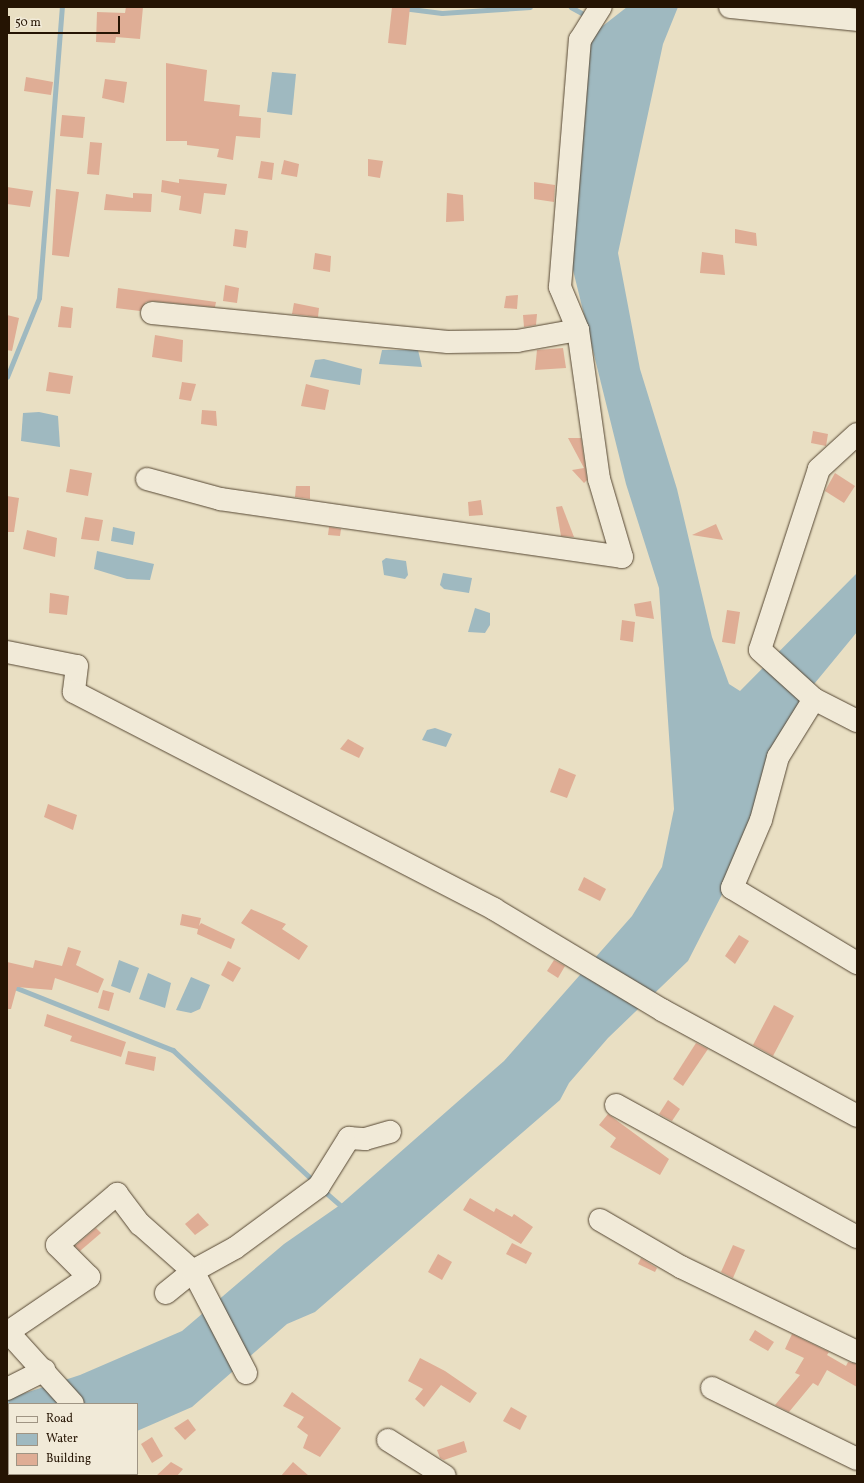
<!DOCTYPE html>
<style>
body{margin:0}
#map{position:relative;width:864px;height:1483px;overflow:hidden;background:#e9dfc3;font-family:Vollkorn,serif}
div>[style]{position:absolute}
.water>*{inset:0;background:#9fb9c0}
.stream>*{height:4.5px;margin:-2.25px;padding:0 2.25px;transform-origin:2.25px;border-radius:2.25px;background:#9fb9c0}
.building>*{inset:0;background:#dfad95}
.roads{filter:drop-shadow(0 0 1px #564733) drop-shadow(0 0 1px #564733)}
.minor>*{height:22px;margin:-11px;padding:0 11px;transform-origin:11px;border-radius:11px;background:#f1ead8}
span{translate:-50% -50%;white-space:nowrap;text-align:center;line-height:1.15;-webkit-text-stroke:3px #f1ead8;paint-order:stroke}
.frame{position:absolute;inset:0;border:8px solid #251403;pointer-events:none}
.legend{position:absolute;left:8px;top:1403px;width:130px;height:72px;box-sizing:border-box;background:#f1ead8;border:1px solid #9f9483;margin:0;padding:5px 7px;list-style:none;font-size:12px;color:#251403}
.legend li{display:flex;align-items:center;gap:8px;height:20px}
.legend b{width:20px;border:1px solid #9f9483}
.scale{position:absolute;left:8px;top:16px;width:112px;height:18px;box-sizing:border-box;border:2px solid #251403;border-top:0;padding-left:5px;font-size:12px;line-height:14px;white-space:nowrap;color:#251403;-webkit-text-stroke:3px #f1ead8;paint-order:stroke}
</style>
<div id="map">
<div class="water">
<i style="clip-path:polygon(627px 7px,678px 7px,663px 44px,618px 253px,640px 369px,677px 489px,712px 637px,729px 684px,740px 691px,857px 573px,857px 632px,810px 689px,733px 873px,688px 961px,608px 1038px,569px 1083px,560px 1100px,315px 1312px,287px 1324px,192px 1407px,137px 1431px,137px 1404px,9px 1404px,7px 1474px,7px 1399px,80px 1375px,182px 1331px,284px 1244px,340px 1205px,504px 1061px,632px 916px,662px 867px,674px 809px,659px 588px,626px 484px,570px 258px,584px 52px,595px 32px)"></i>
<i style="clip-path:polygon(272px 72px,296px 74px,292px 115px,267px 112px)"></i>
<i style="clip-path:polygon(382px 350px,418px 350px,422px 367px,379px 364px)"></i>
<i style="clip-path:polygon(324px 359px,362px 369px,360px 385px,310px 377px,315px 360px)"></i>
<i style="clip-path:polygon(39px 412px,58px 416px,60px 447px,21px 441px,23px 413px)"></i>
<i style="clip-path:polygon(113px 527px,135px 532px,133px 545px,111px 541px)"></i>
<i style="clip-path:polygon(97px 551px,154px 564px,150px 580px,127px 579px,94px 569px)"></i>
<i style="clip-path:polygon(386px 558px,406px 561px,408px 575px,405px 579px,384px 575px,382px 561px)"></i>
<i style="clip-path:polygon(443px 573px,472px 578px,469px 593px,444px 589px,440px 585px)"></i>
<i style="clip-path:polygon(475px 608px,490px 613px,490px 625px,485px 633px,468px 632px)"></i>
<i style="clip-path:polygon(435px 728px,452px 734px,446px 747px,422px 740px,427px 730px)"></i>
<i style="clip-path:polygon(119px 960px,139px 968px,130px 993px,111px 986px)"></i>
<i style="clip-path:polygon(148px 973px,171px 983px,165px 1008px,139px 999px)"></i>
<i style="clip-path:polygon(191px 977px,210px 985px,200px 1009px,191px 1013px,176px 1010px)"></i>
</div>
<div class="stream">
<i style="left:395px;top:7px;width:47px;rotate:7.3deg"></i>
<i style="left:442px;top:13px;width:88px;rotate:-3.9deg"></i>
<i style="left:571px;top:7px;width:21px;rotate:29deg"></i>
<i style="left:7px;top:377px;width:85px;rotate:-67.9deg"></i>
<i style="left:39px;top:298px;width:292px;rotate:-85.5deg"></i>
<i style="left:7px;top:984px;width:179px;rotate:21.7deg"></i>
<i style="left:173px;top:1050px;width:194px;rotate:42.9deg"></i>
<i style="left:323px;top:1190px;width:23px;rotate:41deg"></i>
</div>
<div class="building">
<i style="clip-path:polygon(126px 7px,143px 7px,140px 39px,116px 37px,115px 43px,96px 42px,97px 12px,125px 13px)"></i>
<i style="clip-path:polygon(392px 7px,410px 7px,406px 45px,388px 43px)"></i>
<i style="clip-path:polygon(166px 63px,207px 70px,204px 101px,240px 105px,239px 116px,261px 118px,260px 138px,236px 136px,233px 160px,217px 157px,219px 149px,187px 145px,187px 141px,166px 141px)"></i>
<i style="clip-path:polygon(26px 77px,53px 82px,51px 95px,24px 91px)"></i>
<i style="clip-path:polygon(105px 79px,127px 82px,124px 103px,102px 98px)"></i>
<i style="clip-path:polygon(62px 115px,85px 117px,83px 138px,60px 136px)"></i>
<i style="clip-path:polygon(90px 142px,102px 143px,99px 175px,87px 174px)"></i>
<i style="clip-path:polygon(368px 159px,383px 161px,380px 178px,368px 176px)"></i>
<i style="clip-path:polygon(284px 160px,299px 164px,297px 177px,281px 174px)"></i>
<i style="clip-path:polygon(261px 161px,274px 163px,272px 180px,258px 178px)"></i>
<i style="clip-path:polygon(179px 179px,227px 184px,225px 195px,204px 193px,201px 214px,179px 210px,181px 196px,161px 192px,162px 180px,179px 183px)"></i>
<i style="clip-path:polygon(534px 182px,555px 185px,554px 202px,534px 199px)"></i>
<i style="clip-path:polygon(7px 187px,33px 191px,30px 207px,7px 204px)"></i>
<i style="clip-path:polygon(56px 189px,79px 192px,69px 257px,52px 255px)"></i>
<i style="clip-path:polygon(133px 193px,152px 194px,151px 212px,104px 210px,106px 194px,133px 198px)"></i>
<i style="clip-path:polygon(447px 193px,463px 195px,464px 221px,446px 222px)"></i>
<i style="clip-path:polygon(235px 229px,248px 231px,246px 248px,233px 246px)"></i>
<i style="clip-path:polygon(735px 229px,756px 233px,757px 246px,735px 243px)"></i>
<i style="clip-path:polygon(702px 252px,723px 255px,725px 275px,700px 273px)"></i>
<i style="clip-path:polygon(315px 253px,331px 256px,330px 272px,313px 269px)"></i>
<i style="clip-path:polygon(225px 285px,239px 288px,237px 303px,223px 301px)"></i>
<i style="clip-path:polygon(118px 288px,216px 302px,215px 307px,153px 301px,146px 302px,140px 311px,116px 308px)"></i>
<i style="clip-path:polygon(518px 295px,517px 309px,504px 308px,506px 296px)"></i>
<i style="clip-path:polygon(294px 303px,319px 308px,318px 317px,292px 314px)"></i>
<i style="clip-path:polygon(61px 306px,73px 308px,71px 328px,58px 327px)"></i>
<i style="clip-path:polygon(537px 314px,536px 325px,524px 327px,523px 315px)"></i>
<i style="clip-path:polygon(7px 315px,19px 318px,12px 351px,7px 350px)"></i>
<i style="clip-path:polygon(155px 335px,183px 340px,182px 362px,152px 357px)"></i>
<i style="clip-path:polygon(563px 348px,566px 368px,535px 370px,537px 350px)"></i>
<i style="clip-path:polygon(49px 372px,73px 376px,70px 394px,46px 391px)"></i>
<i style="clip-path:polygon(182px 382px,196px 384px,191px 401px,179px 399px)"></i>
<i style="clip-path:polygon(306px 384px,329px 390px,325px 410px,301px 406px)"></i>
<i style="clip-path:polygon(202px 410px,216px 411px,217px 426px,201px 424px)"></i>
<i style="clip-path:polygon(813px 431px,828px 434px,826px 446px,811px 443px)"></i>
<i style="clip-path:polygon(568px 438px,581px 438px,587px 480px,584px 483px,572px 470px,584px 468px)"></i>
<i style="clip-path:polygon(70px 469px,92px 473px,88px 496px,66px 492px)"></i>
<i style="clip-path:polygon(835px 473px,855px 486px,844px 503px,825px 491px)"></i>
<i style="clip-path:polygon(296px 486px,310px 486px,310px 499px,295px 497px)"></i>
<i style="clip-path:polygon(7px 496px,19px 498px,14px 532px,7px 532px)"></i>
<i style="clip-path:polygon(481px 500px,483px 515px,469px 516px,468px 502px)"></i>
<i style="clip-path:polygon(562px 506px,574px 537px,561px 536px,556px 507px)"></i>
<i style="clip-path:polygon(85px 517px,103px 520px,99px 541px,81px 539px)"></i>
<i style="clip-path:polygon(716px 524px,723px 540px,692px 535px)"></i>
<i style="clip-path:polygon(329px 527px,341px 529px,340px 536px,328px 535px)"></i>
<i style="clip-path:polygon(27px 530px,57px 538px,55px 557px,23px 549px)"></i>
<i style="clip-path:polygon(50px 593px,69px 596px,67px 615px,49px 613px)"></i>
<i style="clip-path:polygon(651px 601px,654px 619px,636px 616px,634px 604px)"></i>
<i style="clip-path:polygon(727px 610px,740px 612px,735px 644px,722px 642px)"></i>
<i style="clip-path:polygon(622px 620px,635px 622px,633px 642px,620px 640px)"></i>
<i style="clip-path:polygon(348px 739px,364px 748px,359px 758px,340px 749px)"></i>
<i style="clip-path:polygon(559px 768px,576px 775px,567px 798px,550px 792px)"></i>
<i style="clip-path:polygon(48px 804px,77px 815px,73px 830px,44px 817px)"></i>
<i style="clip-path:polygon(584px 877px,606px 889px,600px 901px,578px 890px)"></i>
<i style="clip-path:polygon(251px 909px,286px 924px,282px 929px,308px 946px,299px 960px,241px 923px)"></i>
<i style="clip-path:polygon(182px 914px,201px 918px,199px 926px,201px 923px,235px 939px,231px 949px,197px 934px,198px 929px,180px 925px)"></i>
<i style="clip-path:polygon(739px 935px,749px 941px,735px 964px,725px 956px)"></i>
<i style="clip-path:polygon(68px 947px,81px 951px,76px 965px,104px 979px,98px 993px,55px 978px,52px 990px,17px 987px,11px 1009px,7px 1009px,7px 962px,33px 968px,35px 960px,62px 966px)"></i>
<i style="clip-path:polygon(554px 960px,565px 966px,558px 978px,547px 971px)"></i>
<i style="clip-path:polygon(228px 961px,241px 968px,233px 982px,221px 975px)"></i>
<i style="clip-path:polygon(103px 990px,114px 993px,109px 1011px,98px 1008px)"></i>
<i style="clip-path:polygon(774px 1005px,794px 1016px,773px 1056px,753px 1045px)"></i>
<i style="clip-path:polygon(47px 1014px,126px 1042px,121px 1057px,70px 1041px,72px 1036px,44px 1026px)"></i>
<i style="clip-path:polygon(696px 1043px,708px 1049px,683px 1086px,673px 1079px)"></i>
<i style="clip-path:polygon(128px 1051px,156px 1057px,154px 1071px,125px 1064px)"></i>
<i style="clip-path:polygon(668px 1100px,680px 1109px,672px 1121px,659px 1114px)"></i>
<i style="clip-path:polygon(608px 1114px,669px 1159px,660px 1175px,610px 1147px,616px 1138px,599px 1125px)"></i>
<i style="clip-path:polygon(470px 1198px,494px 1212px,496px 1208px,512px 1217px,514px 1214px,533px 1227px,521px 1244px,463px 1210px)"></i>
<i style="clip-path:polygon(198px 1213px,209px 1225px,195px 1235px,185px 1224px)"></i>
<i style="clip-path:polygon(96px 1228px,101px 1233px,80px 1251px,75px 1246px)"></i>
<i style="clip-path:polygon(512px 1243px,532px 1253px,526px 1264px,506px 1254px)"></i>
<i style="clip-path:polygon(733px 1245px,745px 1250px,733px 1278px,721px 1272px)"></i>
<i style="clip-path:polygon(438px 1254px,452px 1262px,442px 1280px,428px 1272px)"></i>
<i style="clip-path:polygon(641px 1258px,657px 1268px,655px 1272px,638px 1264px)"></i>
<i style="clip-path:polygon(755px 1330px,774px 1342px,768px 1351px,749px 1340px)"></i>
<i style="clip-path:polygon(792px 1334px,829px 1352px,827px 1355px,846px 1366px,848px 1362px,857px 1364px,857px 1387px,827px 1370px,818px 1386px,813px 1383px,789px 1412px,775px 1405px,800px 1375px,795px 1373px,804px 1358px,785px 1349px)"></i>
<i style="clip-path:polygon(420px 1358px,445px 1371px,477px 1393px,470px 1403px,441px 1385px,424px 1407px,415px 1399px,423px 1389px,408px 1381px)"></i>
<i style="clip-path:polygon(292px 1392px,341px 1428px,320px 1457px,303px 1448px,308px 1435px,297px 1427px,304px 1417px,283px 1406px)"></i>
<i style="clip-path:polygon(511px 1407px,527px 1416px,520px 1430px,503px 1421px)"></i>
<i style="clip-path:polygon(188px 1419px,196px 1430px,185px 1440px,174px 1428px)"></i>
<i style="clip-path:polygon(152px 1437px,163px 1456px,152px 1463px,141px 1444px)"></i>
<i style="clip-path:polygon(464px 1441px,467px 1452px,444px 1460px,440px 1458px,437px 1450px)"></i>
<i style="clip-path:polygon(171px 1462px,183px 1469px,177px 1476px,156px 1476px)"></i>
<i style="clip-path:polygon(293px 1462px,309px 1476px,281px 1476px)"></i>
</div>
<div class="roads">
<div class="minor">
<i style="left:730px;top:7px;width:128px;rotate:5.8deg"></i>
<i style="left:152px;top:313px;width:297px;rotate:5.6deg"></i>
<i style="left:448px;top:342px;width:69px;rotate:-0.8deg"></i>
<i style="left:517px;top:341px;width:62px;rotate:-10.2deg"></i>
<i style="left:857px;top:434px;width:52px;rotate:137.4deg"></i>
<i style="left:819px;top:469px;width:190px;rotate:108.1deg"></i>
<i style="left:760px;top:650px;width:73px;rotate:42.2deg"></i>
<i style="left:814px;top:699px;width:48px;rotate:27.1deg"></i>
<i style="left:147px;top:479px;width:76px;rotate:15.3deg"></i>
<i style="left:220px;top:499px;width:406px;rotate:8.2deg"></i>
<i style="left:622px;top:557px;width:81px;rotate:-106.4deg"></i>
<i style="left:599px;top:479px;width:150px;rotate:-98deg"></i>
<i style="left:578px;top:330px;width:47px;rotate:-112.7deg"></i>
<i style="left:560px;top:287px;width:248px;rotate:-85.4deg"></i>
<i style="left:580px;top:40px;width:39px;rotate:-58deg"></i>
<i style="left:7px;top:652px;width:71px;rotate:11.3deg"></i>
<i style="left:77px;top:666px;width:26px;rotate:97deg"></i>
<i style="left:74px;top:692px;width:473px;rotate:27.3deg"></i>
<i style="left:494px;top:909px;width:196px;rotate:31deg"></i>
<i style="left:662px;top:1010px;width:222px;rotate:28.5deg"></i>
<i style="left:814px;top:699px;width:68px;rotate:121.8deg"></i>
<i style="left:778px;top:757px;width:65px;rotate:105.1deg"></i>
<i style="left:761px;top:820px;width:74px;rotate:113.1deg"></i>
<i style="left:732px;top:888px;width:146px;rotate:31deg"></i>
<i style="left:616px;top:1105px;width:275px;rotate:28.7deg"></i>
<i style="left:600px;top:1220px;width:94px;rotate:30.1deg"></i>
<i style="left:681px;top:1267px;width:195px;rotate:25.8deg"></i>
<i style="left:166px;top:1293px;width:35px;rotate:-39deg"></i>
<i style="left:193px;top:1271px;width:48px;rotate:-28.7deg"></i>
<i style="left:235px;top:1248px;width:104px;rotate:-36.4deg"></i>
<i style="left:319px;top:1186px;width:57px;rotate:-58deg"></i>
<i style="left:349px;top:1138px;width:16px;rotate:4deg"></i>
<i style="left:365px;top:1139px;width:26px;rotate:-16deg"></i>
<i style="left:7px;top:1331px;width:98px;rotate:47.9deg"></i>
<i style="left:8px;top:1332px;width:98px;rotate:-34.2deg"></i>
<i style="left:89px;top:1277px;width:45px;rotate:-135deg"></i>
<i style="left:57px;top:1245px;width:79px;rotate:-40.4deg"></i>
<i style="left:117px;top:1194px;width:38px;rotate:53deg"></i>
<i style="left:140px;top:1224px;width:71px;rotate:41.6deg"></i>
<i style="left:193px;top:1271px;width:115px;rotate:62.5deg"></i>
<i style="left:712px;top:1388px;width:161px;rotate:26.1deg"></i>
<i style="left:7px;top:1389px;width:42px;rotate:-26.6deg"></i>
<i style="left:388px;top:1440px;width:67px;rotate:32.3deg"></i>
</div>
</div>
<div class="frame"></div>
<ul class="legend">
<li><b style="height:5px;background:#f1ead8"></b>Road</li>
<li><b style="height:11px;background:#9fb9c0"></b>Water</li>
<li><b style="height:11px;background:#dfad95"></b>Building</li>
</ul>
<div class="scale">50 m</div>
</div>
